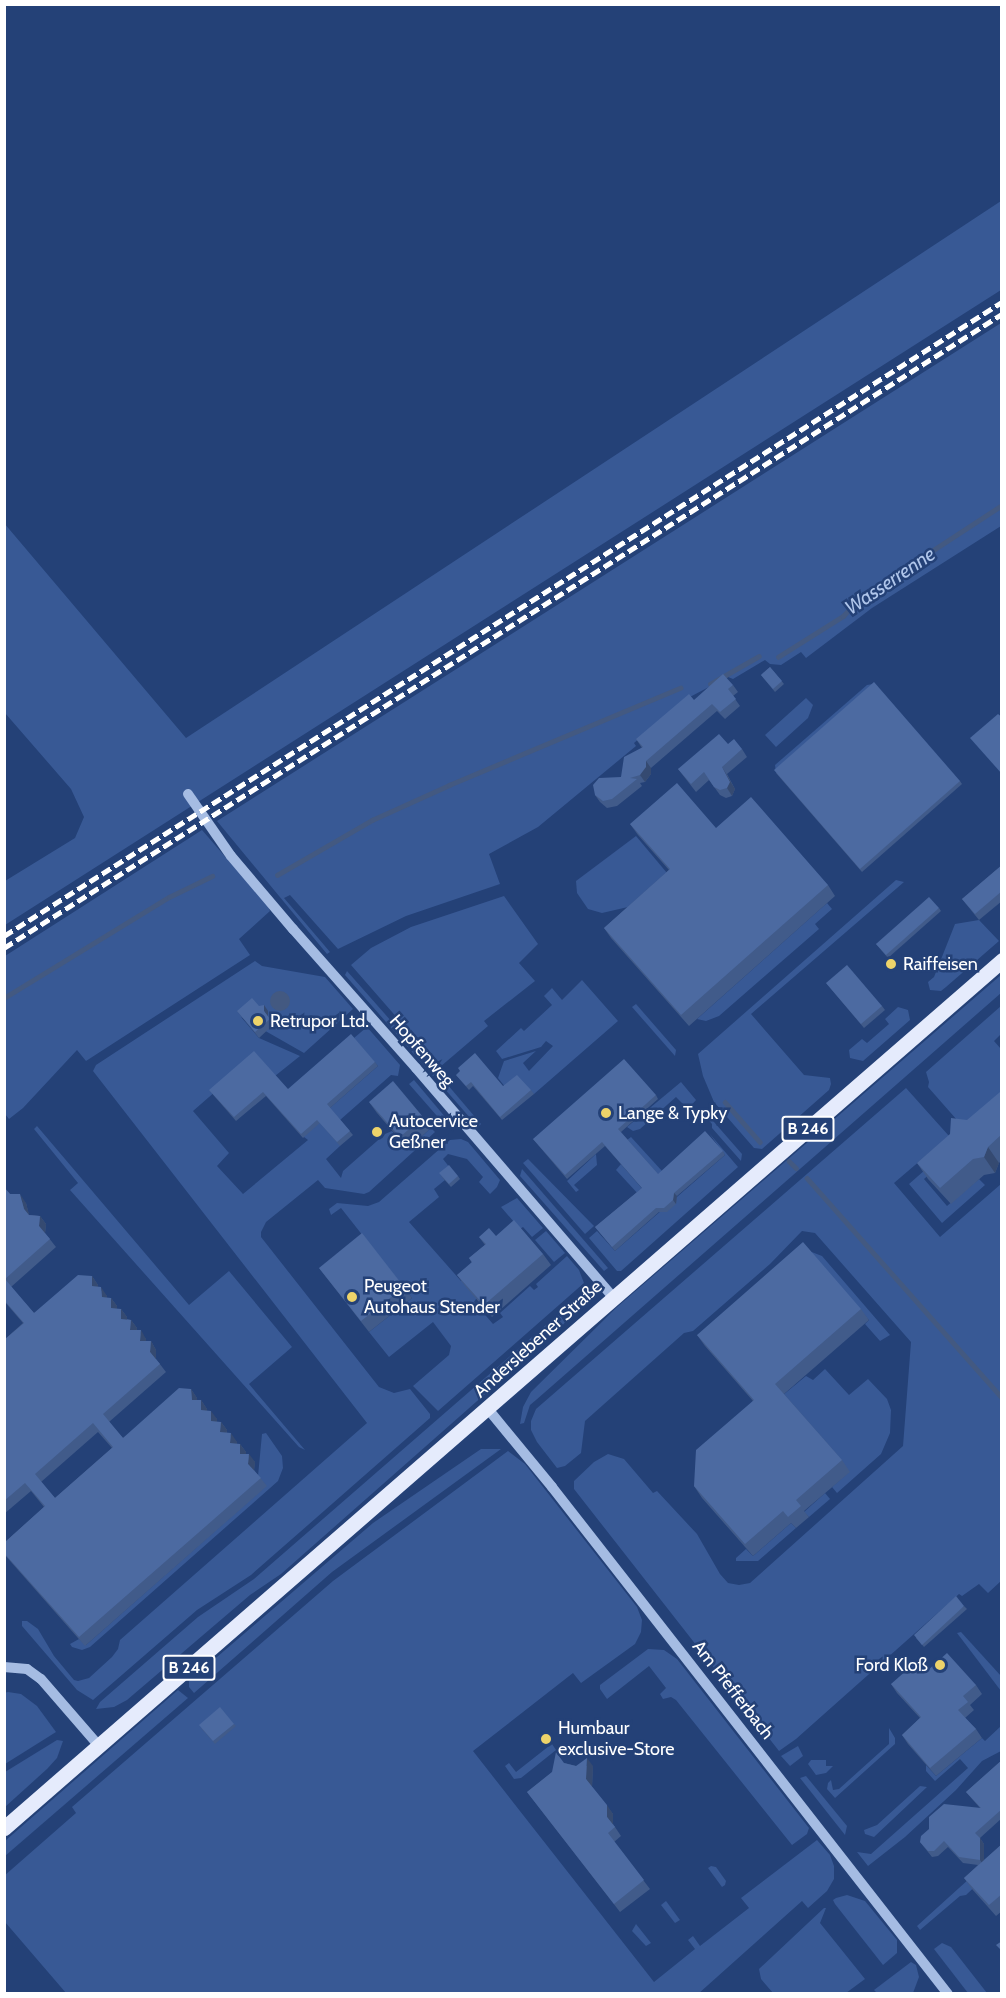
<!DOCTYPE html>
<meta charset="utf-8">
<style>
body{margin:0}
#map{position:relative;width:1006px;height:1998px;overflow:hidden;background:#244177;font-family:Cabin,sans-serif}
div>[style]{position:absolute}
.green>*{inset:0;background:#385995}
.water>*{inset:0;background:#435981}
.round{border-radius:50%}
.stream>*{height:4.5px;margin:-2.25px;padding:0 2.25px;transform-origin:2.25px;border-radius:2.25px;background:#435981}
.minor>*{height:10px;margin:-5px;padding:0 5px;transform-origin:5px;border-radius:5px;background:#a5bce3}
.major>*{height:15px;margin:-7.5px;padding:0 7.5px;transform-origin:7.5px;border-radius:7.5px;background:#e5ebfc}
.rail>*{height:4.5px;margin-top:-2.25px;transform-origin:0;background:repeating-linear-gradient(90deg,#fff 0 10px,transparent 0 14.5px)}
.wall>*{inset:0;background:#415b8a}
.shaded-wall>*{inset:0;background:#354a71}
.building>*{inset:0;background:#4c6aa1}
.dots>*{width:16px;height:16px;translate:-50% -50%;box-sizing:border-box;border:3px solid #244177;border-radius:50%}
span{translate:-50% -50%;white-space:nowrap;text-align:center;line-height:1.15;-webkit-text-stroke:5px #244177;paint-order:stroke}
.shield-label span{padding:2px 4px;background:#244177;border:2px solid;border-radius:4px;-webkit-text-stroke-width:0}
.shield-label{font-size:16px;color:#fff;font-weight:700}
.poi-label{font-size:18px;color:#fff}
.left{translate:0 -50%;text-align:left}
.right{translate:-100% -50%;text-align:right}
.street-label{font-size:18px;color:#fff}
.water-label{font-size:20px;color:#b0c6eb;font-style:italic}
.frame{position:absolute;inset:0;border:6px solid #fff;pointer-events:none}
</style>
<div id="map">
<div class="green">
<i style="clip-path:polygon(1001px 201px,1001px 290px,5px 925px,5px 881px,75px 838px,84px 817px,71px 789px,5px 713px,4px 523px,186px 738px)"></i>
<i style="clip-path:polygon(1001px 323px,1001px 526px,872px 608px,806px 658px,801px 652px,781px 665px,770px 664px,765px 660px,733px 679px,728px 677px,686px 699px,634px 743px,636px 746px,538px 827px,489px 854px,500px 884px,406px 916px,338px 949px,290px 895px,284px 898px,330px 952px,327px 954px,217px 821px)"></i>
<i style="clip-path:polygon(873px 684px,776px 773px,775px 765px,867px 685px)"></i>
<i style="clip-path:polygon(806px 698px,813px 705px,808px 718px,776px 747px,765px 735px)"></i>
<i style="clip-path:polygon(202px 830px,268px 906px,270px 911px,239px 939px,250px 955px,86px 1061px,77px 1050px,23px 1108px,9px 1119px,5px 1114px,5px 956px)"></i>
<i style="clip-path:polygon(636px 836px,667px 873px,628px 907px,602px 913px,588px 909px,577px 893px,576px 881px)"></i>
<i style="clip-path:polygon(896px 880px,904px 882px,751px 1014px,804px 1075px,830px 1078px,831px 1084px,829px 1090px,762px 1149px,754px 1148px,714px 1102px,703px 1076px,698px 1054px)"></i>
<i style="clip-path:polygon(504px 896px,538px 944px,519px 963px,535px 981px,484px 1021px,488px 1026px,440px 1067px,351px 965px,371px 948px,411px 927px)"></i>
<i style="clip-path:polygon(827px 903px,832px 909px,815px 924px,819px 929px,719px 1016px,706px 1021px,697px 1019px)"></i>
<i style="clip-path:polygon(979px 920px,999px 941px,946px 987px,941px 991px,930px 990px,928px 982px,934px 977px,955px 924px)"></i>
<i style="clip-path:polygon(255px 961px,262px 966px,325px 977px,353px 1009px,304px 1053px,241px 1017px,259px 1038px,300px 1056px,275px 1076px,257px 1055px,193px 1111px,229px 1153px,217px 1166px,243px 1194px,308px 1140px,300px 1134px,378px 1066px,354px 1038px,367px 1027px,400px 1065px,398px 1076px,391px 1075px,340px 1120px,340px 1146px,326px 1159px,341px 1178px,343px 1171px,385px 1134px,392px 1131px,408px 1149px,431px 1128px,435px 1132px,369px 1192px,364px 1194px,325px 1188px,318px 1180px,266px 1222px,261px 1232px,261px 1237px,379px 1387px,394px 1393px,410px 1389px,430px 1414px,430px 1418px,251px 1575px,197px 1610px,93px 1700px,77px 1690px,22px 1626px,22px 1621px,27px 1621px,38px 1629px,54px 1656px,74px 1680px,78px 1681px,89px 1678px,112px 1657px,118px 1649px,120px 1640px,367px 1423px,93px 1071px,96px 1065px)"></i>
<i style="clip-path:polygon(347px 971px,437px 1073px,433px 1076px,345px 975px)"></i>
<i style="clip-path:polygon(1001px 975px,1001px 993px,536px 1400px,530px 1405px,524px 1423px,520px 1424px,523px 1407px,531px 1392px,616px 1308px)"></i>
<i style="clip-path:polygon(582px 980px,618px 1021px,534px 1094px,506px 1088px,498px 1078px,504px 1061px,536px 1051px,523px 1063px,529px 1071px,553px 1046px,546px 1041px,541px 1047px,502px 1059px,496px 1051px,521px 1028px,524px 1031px,552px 1005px,544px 996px,552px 988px,562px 1000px)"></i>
<i style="clip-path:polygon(636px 1004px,676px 1050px,675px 1056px,632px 1007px)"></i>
<i style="clip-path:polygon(1001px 1006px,1001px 1034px,994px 1041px,1001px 1049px,1001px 1093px,969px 1121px,957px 1120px,928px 1087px,929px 1082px,926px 1072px)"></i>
<i style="clip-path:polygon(898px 1007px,908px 1010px,910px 1020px,863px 1061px,850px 1058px,849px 1050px,862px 1039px,867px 1043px,889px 1024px,885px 1019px)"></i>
<i style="clip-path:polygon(414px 1080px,446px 1118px,444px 1124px,409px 1084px)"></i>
<i style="clip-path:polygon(681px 1082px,696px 1100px,688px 1109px,676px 1097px,640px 1129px,633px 1131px,627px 1127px)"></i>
<i style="clip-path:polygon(447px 1084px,481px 1124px,478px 1127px,443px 1087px)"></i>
<i style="clip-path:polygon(906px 1088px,949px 1136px,894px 1183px,940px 1237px,1001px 1184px,1001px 1581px,988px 1593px,979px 1584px,962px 1596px,959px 1594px,796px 1739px,779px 1751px,574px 1489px,574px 1481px,594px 1462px,608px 1454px,624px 1459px,653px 1493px,657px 1491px,697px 1534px,720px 1574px,728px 1583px,739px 1585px,750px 1583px,903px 1446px,911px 1342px,815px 1233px,802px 1231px,770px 1264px,693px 1331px,684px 1333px,585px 1421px,581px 1453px,565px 1466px,557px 1468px,537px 1442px,531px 1430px,531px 1421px,536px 1409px)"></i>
<i style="clip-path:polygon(707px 1114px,742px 1154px,741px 1161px,712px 1128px,712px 1124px,704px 1115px)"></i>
<i style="clip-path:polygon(37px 1126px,189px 1305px,229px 1271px,292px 1347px,249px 1384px,305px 1450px,299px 1447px,70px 1190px,78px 1183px,34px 1129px)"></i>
<i style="clip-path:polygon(709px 1133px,738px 1167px,621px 1271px,617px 1271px,589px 1238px,597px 1231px,615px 1251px,725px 1155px)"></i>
<i style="clip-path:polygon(631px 1137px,662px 1171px,660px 1178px,627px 1140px)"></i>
<i style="clip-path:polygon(461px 1139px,468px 1142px,500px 1180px,497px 1187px,490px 1194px,479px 1182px,483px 1177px,467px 1159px,448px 1154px,443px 1159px,450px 1168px,442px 1176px,445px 1180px,434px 1189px,439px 1197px,409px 1222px,461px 1281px,475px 1268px,476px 1299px,474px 1302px,493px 1324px,503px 1317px,500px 1313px,530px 1286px,534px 1290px,538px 1287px,536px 1284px,567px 1256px,579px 1270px,584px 1283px,438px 1411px,413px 1386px,449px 1355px,451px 1346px,433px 1322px,389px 1357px,369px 1332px,412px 1298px,341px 1208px,331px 1215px,329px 1209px,337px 1203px,368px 1206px,379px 1202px,450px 1140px)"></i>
<i style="clip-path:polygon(950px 1148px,956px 1151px,924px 1179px,947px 1206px,979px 1179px,985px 1185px,942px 1223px,909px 1184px)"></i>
<i style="clip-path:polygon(596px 1154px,597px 1165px,574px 1185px,579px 1190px,576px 1192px,567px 1181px)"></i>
<i style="clip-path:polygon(528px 1159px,594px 1226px,585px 1234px,523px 1163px)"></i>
<i style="clip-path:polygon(621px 1164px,645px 1192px,640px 1196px,616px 1170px)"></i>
<i style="clip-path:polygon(522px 1169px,608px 1268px,604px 1271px,520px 1176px)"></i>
<i style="clip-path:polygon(517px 1198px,543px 1228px,532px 1237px,523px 1227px,520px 1229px,501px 1207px)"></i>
<i style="clip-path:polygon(546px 1231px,565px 1253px,554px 1262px,535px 1240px)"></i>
<i style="clip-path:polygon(809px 1251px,822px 1256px,890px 1335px,880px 1341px,865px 1324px,869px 1320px)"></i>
<i style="clip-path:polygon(585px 1291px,580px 1304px,562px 1326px,281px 1574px,250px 1595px,127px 1700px,114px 1707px,96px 1709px,100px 1702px,198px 1617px,254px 1579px)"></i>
<i style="clip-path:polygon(825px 1369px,849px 1395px,868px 1379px,887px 1399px,891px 1410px,890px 1433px,881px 1454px,837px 1493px,832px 1487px,849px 1472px,783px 1395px,806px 1376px,813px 1380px)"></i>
<i style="clip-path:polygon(266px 1433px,282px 1456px,283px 1468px,278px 1481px,90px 1647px,82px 1650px,72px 1647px,70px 1644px,79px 1639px,86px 1645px,266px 1486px,258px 1476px,262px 1434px)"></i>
<i style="clip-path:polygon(481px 1449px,501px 1449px,332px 1572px,194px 1693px,189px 1687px,189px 1681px,373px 1523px)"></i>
<i style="clip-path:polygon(508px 1451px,525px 1464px,637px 1607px,642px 1620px,641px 1632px,635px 1644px,581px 1683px,573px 1673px,473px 1751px,654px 1982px,695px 1949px,688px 1940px,693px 1936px,700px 1946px,749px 1908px,741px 1898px,817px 1840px,830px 1855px,834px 1866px,834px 1879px,827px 1891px,808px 1908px,802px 1901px,698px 1994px,66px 1993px,5px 1922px,4px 1876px,76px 1813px,72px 1807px,333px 1581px)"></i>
<i style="clip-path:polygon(825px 1493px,830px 1499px,809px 1517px,804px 1512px)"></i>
<i style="clip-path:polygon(791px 1523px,796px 1528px,758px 1561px,736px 1561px,736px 1558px,746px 1549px,753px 1556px)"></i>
<i style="clip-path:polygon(961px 1632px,1001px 1676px,1001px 1691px,957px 1633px)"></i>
<i style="clip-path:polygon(648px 1649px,664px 1650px,677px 1659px,809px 1828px,807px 1834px,792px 1845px,676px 1700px,671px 1697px,663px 1699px,660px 1694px,666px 1688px,649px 1666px,607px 1699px,600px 1689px,600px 1685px)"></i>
<i style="clip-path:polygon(178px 1690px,188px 1698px,5px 1856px,5px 1841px)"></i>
<i style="clip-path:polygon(8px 1692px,21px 1694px,37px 1706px,56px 1732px,5px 1764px,4px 1693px)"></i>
<i style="clip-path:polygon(1001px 1726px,1001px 1751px,982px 1761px,956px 1790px,905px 1837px,868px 1866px,857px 1852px,871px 1854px,968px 1768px,960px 1759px,935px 1781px,926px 1771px,926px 1765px,936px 1776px,982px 1738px,985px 1741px)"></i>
<i style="clip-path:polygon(889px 1728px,895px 1738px,895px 1744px,835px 1798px,827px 1789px,828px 1783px,831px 1780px,833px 1790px,839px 1789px,889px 1744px)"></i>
<i style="clip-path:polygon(546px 1735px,556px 1750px,521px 1778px,514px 1779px,505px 1766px,509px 1763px,516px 1772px,549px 1746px,543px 1737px)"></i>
<i style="clip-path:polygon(57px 1740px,63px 1741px,57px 1758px,47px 1769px,5px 1807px,5px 1772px)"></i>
<i style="clip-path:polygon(798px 1746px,803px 1756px,790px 1766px,781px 1756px)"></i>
<i style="clip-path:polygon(811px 1760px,826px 1760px,826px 1766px,833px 1766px,826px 1773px,816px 1775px,808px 1764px)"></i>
<i style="clip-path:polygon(806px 1776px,847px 1826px,845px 1835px,800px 1778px)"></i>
<i style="clip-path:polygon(920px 1786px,927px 1787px,874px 1837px,865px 1834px,864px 1830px,877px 1825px)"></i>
<i style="clip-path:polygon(1001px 1850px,1001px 1862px,966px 1895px,960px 1896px,920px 1930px,917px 1926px)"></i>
<i style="clip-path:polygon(711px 1866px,716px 1867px,726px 1881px,725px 1885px,722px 1887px,708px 1868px)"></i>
<i style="clip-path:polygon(847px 1895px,865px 1901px,897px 1940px,897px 1953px,883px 1965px,835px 1904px,833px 1900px,836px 1898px)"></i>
<i style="clip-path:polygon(666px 1901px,680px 1920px,675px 1923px,661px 1905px)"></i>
<i style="clip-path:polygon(824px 1908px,826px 1908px,820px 1923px,865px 1979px,846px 1993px,773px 1993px,761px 1979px,759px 1969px)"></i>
<i style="clip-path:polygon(636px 1924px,651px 1943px,646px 1946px,632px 1931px)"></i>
<i style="clip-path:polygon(942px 1943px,951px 1947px,987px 1993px,968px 1993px,934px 1949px)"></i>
<i style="clip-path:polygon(911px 1962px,916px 1965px,919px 1977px,913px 1993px,877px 1993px,874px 1990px)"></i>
</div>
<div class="water">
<i class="round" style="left:270px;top:991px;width:20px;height:20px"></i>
</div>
<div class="stream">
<i style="left:778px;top:657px;width:77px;rotate:-32.2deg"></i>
<i style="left:843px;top:616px;width:25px;rotate:-47deg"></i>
<i style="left:860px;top:598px;width:170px;rotate:-33.2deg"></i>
<i style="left:710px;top:684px;width:56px;rotate:-29.7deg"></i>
<i style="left:277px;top:875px;width:110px;rotate:-30.1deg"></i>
<i style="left:372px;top:820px;width:85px;rotate:-24.4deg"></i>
<i style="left:449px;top:785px;width:251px;rotate:-22.8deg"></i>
<i style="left:4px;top:998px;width:193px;rotate:-31.5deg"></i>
<i style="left:169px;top:897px;width:48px;rotate:-26deg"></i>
<i style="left:725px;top:1102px;width:53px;rotate:48.8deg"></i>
<i style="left:789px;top:1161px;width:10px;rotate:45deg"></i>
<i style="left:807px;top:1178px;width:294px;rotate:48.4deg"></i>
</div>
<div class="minor">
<i style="left:188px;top:794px;width:75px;rotate:55.3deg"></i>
<i style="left:231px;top:856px;width:96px;rotate:49.7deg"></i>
<i style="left:293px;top:929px;width:186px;rotate:48.5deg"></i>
<i style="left:416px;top:1068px;width:302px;rotate:49.3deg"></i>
<i style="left:488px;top:1409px;width:101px;rotate:50.6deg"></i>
<i style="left:552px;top:1487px;width:643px;rotate:52.01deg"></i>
<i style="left:4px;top:1667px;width:23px;rotate:5deg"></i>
<i style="left:27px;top:1669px;width:17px;rotate:36deg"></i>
<i style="left:41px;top:1679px;width:89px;rotate:49.1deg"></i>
</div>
<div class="major">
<i style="left:4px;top:1828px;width:1323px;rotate:-41.01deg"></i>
</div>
<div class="rail">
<i style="left:4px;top:936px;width:1182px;rotate:-32.43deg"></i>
<i style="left:4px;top:948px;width:1182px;rotate:-32.43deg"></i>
</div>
<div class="wall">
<i style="clip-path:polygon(770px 667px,784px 684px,775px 692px,761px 675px)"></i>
<i style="clip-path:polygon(733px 685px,738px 692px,733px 696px,740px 706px,725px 719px,717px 711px,651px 768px,651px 774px,645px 782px,640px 783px,642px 786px,617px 806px,607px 808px,600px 802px,595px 795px,621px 777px,642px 748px,636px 739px,694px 700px)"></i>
<i style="clip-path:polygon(728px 744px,742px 749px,747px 757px,727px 774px,735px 789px,732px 796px,726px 798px,720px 795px,709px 780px,696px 792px,678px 769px)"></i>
<i style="clip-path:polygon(776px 773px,960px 781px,962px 784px,862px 872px)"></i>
<i style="clip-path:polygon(630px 824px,716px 828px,828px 885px,835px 896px,689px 1026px,611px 938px,604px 928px,669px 870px,638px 835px)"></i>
<i style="clip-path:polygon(1002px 865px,1002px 901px,979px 920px,962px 899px)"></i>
<i style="clip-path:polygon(939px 908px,941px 911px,888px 958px,876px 944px)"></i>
<i style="clip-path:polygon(826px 983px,882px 1006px,885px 1010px,864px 1028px)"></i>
<i style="clip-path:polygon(259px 1006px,268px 1011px,268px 1016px,274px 1024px,259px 1038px,237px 1011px)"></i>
<i style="clip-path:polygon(375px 1062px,378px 1066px,330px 1108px,353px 1135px,340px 1146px,320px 1123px,303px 1138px,266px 1096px,236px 1121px,209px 1090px,288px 1089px)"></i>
<i style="clip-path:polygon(456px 1075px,503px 1086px,531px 1090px,534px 1094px,502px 1120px,473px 1086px,469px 1090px)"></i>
<i style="clip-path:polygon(1002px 1094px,1002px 1160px,999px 1163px,995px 1173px,984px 1175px,951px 1204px,928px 1179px,917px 1163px,967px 1120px)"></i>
<i style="clip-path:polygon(656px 1095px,658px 1099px,621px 1132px,658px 1174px,723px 1151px,725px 1155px,677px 1196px,676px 1204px,667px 1212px,659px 1212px,615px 1251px,595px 1227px,642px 1188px,605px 1146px,567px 1179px,533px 1139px)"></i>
<i style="clip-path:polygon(369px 1102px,423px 1117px,431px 1128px,408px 1149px,377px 1113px)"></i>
<i style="clip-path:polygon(441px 1176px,458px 1176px,460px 1179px,451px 1187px)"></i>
<i style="clip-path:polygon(evenodd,4px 1178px,6px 1181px,6px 1190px,10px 1194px,26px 1203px,29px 1215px,40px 1216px,46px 1224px,45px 1233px,56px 1247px,11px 1287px,34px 1313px,92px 1276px,98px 1285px,98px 1287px,107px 1296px,107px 1298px,111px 1298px,117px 1306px,117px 1309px,121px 1309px,127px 1317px,127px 1319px,131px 1320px,137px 1328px,137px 1330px,146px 1339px,146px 1341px,151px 1341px,156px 1350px,156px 1359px,166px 1372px,109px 1422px,123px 1438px,191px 1389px,197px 1398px,197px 1400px,201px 1400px,207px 1409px,207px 1411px,217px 1419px,217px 1422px,221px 1422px,227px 1430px,227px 1433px,237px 1442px,237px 1444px,240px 1444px,246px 1452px,246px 1454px,255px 1462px,254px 1470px,267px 1486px,85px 1646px,4px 1554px,4px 1543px,44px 1507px,31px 1491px,4px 1514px,4px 1340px,23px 1323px,4px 1301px,4px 1178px,98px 1432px,112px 1448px,55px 1498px,41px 1482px,98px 1432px)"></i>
<i style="clip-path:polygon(496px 1236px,543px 1254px,551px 1265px,492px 1317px,465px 1286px,457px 1275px,472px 1263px,469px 1258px,485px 1245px,479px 1237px)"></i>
<i style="clip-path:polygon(319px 1268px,404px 1287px,412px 1298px,369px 1332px)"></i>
<i style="clip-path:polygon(861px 1309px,869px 1320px,784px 1394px,842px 1460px,850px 1472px,804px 1511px,809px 1517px,796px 1528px,791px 1523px,753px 1556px,702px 1498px,694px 1486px,753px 1401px,705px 1346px,697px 1335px)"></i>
<i style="clip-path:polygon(964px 1606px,967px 1609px,924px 1647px,916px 1638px)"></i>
<i style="clip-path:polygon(926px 1672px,976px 1685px,982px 1694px,970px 1705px,974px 1710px,965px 1718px,976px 1729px,982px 1738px,936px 1776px,908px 1744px,902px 1735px,920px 1718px,897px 1693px,891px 1684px)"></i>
<i style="clip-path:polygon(234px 1724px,236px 1726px,215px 1744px,201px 1728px)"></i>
<i style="clip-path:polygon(1002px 1760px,1002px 1818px,980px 1838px,984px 1844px,984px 1860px,1002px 1844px,1002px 1911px,996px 1916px,972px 1889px,964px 1878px,978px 1865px,963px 1863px,948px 1847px,938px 1856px,932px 1857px,920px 1842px,980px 1808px,966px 1792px)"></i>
<i style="clip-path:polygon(564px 1763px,576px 1766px,593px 1766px,592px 1787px,613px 1814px,613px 1824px,621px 1836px,614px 1842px,650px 1889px,620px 1912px,527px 1792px)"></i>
</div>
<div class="shaded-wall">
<i style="clip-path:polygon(646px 761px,651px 768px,651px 774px,645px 782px,640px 775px)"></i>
<i style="clip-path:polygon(722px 767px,735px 789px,732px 796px,727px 788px)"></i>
<i style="clip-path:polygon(264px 1005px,268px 1011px,268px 1017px,264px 1011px)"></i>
<i style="clip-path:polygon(988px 1147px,999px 1163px,995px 1173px,984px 1157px)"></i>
<i style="clip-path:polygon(4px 1178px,6px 1181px,6px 1191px,4px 1188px)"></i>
<i style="clip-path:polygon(674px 1193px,677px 1196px,676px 1204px,673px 1200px)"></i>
<i style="clip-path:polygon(20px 1194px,26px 1203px,30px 1218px,24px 1209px)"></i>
<i style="clip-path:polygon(40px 1216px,46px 1224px,45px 1235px,39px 1226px)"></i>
<i style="clip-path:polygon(92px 1276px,98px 1285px,98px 1295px,92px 1286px)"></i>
<i style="clip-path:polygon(101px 1287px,107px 1296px,108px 1306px,102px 1297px)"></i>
<i style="clip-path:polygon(111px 1298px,117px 1306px,117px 1317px,111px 1308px)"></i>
<i style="clip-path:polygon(121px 1309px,127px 1317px,127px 1328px,121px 1319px)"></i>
<i style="clip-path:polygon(131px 1320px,137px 1328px,136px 1338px,130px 1330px)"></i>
<i style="clip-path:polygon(141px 1330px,146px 1339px,146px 1349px,140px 1341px)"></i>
<i style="clip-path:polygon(151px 1341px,156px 1350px,156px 1360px,150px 1352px)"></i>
<i style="clip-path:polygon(191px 1389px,197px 1398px,198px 1408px,192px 1400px)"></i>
<i style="clip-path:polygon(201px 1400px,207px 1409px,207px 1419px,201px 1410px)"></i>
<i style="clip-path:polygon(211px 1411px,217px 1419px,217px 1430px,211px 1421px)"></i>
<i style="clip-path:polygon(221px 1422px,227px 1430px,226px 1441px,220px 1432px)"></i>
<i style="clip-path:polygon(231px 1433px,237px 1442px,236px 1451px,230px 1443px)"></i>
<i style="clip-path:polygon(240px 1444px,246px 1452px,246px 1462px,240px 1454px)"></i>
<i style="clip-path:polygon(249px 1454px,255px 1462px,254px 1472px,248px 1464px)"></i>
<i style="clip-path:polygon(587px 1758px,593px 1766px,592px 1788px,586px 1779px)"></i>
<i style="clip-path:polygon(607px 1805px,613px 1814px,613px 1825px,607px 1817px)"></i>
<i style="clip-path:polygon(980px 1838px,984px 1844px,984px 1866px,980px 1860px)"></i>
</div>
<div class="building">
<i style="clip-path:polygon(770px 667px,782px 681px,773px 689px,761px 675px)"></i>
<i style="clip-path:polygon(723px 674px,733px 685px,728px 689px,736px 699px,720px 712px,712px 704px,646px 761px,646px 767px,640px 775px,630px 778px,637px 779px,612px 799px,603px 801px,595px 795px,593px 785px,599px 778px,621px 777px,624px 757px,643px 747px,636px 739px,689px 694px,694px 700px)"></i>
<i style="clip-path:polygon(874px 682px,960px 781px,860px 869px,774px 770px)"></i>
<i style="clip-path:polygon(998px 714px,1002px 717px,1002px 774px,970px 738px)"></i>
<i style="clip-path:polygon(719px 734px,728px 744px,734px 739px,742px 749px,722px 767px,730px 782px,727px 788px,720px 790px,714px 787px,704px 772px,691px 784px,678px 769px)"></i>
<i style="clip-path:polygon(677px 783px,716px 828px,751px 797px,828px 885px,681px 1015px,604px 928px,670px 869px,630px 824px)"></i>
<i style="clip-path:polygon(1002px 865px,1002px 891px,975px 914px,962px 899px)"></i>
<i style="clip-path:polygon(929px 897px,939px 908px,886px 955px,876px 944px)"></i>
<i style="clip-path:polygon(847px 965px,882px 1006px,861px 1024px,826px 983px)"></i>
<i style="clip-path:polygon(252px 998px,259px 1006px,264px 1005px,264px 1011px,270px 1019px,255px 1032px,237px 1011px)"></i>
<i style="clip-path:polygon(351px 1034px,375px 1062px,327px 1104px,350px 1131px,337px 1142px,317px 1120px,301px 1134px,263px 1092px,234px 1117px,209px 1090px,254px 1051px,288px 1089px)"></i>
<i style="clip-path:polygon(475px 1053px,503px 1086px,517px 1075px,531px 1090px,500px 1117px,471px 1082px,466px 1086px,456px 1075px,460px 1071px,458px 1068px)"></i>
<i style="clip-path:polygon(624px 1059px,656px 1095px,618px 1129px,658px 1174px,705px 1131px,723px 1151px,674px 1193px,673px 1200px,664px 1208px,656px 1208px,612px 1247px,595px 1227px,642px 1188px,602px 1142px,565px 1175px,533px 1139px)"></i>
<i style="clip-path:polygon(393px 1081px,423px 1117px,400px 1137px,369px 1102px)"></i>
<i style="clip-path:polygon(1000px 1092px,1002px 1094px,1002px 1134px,988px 1147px,984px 1157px,973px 1159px,940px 1188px,917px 1163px,950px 1134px,951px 1118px,967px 1120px)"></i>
<i style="clip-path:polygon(449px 1165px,458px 1176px,449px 1184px,439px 1173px)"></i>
<i style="clip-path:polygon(evenodd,4px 1187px,10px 1194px,20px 1194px,24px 1209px,29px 1215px,40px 1216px,39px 1226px,50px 1239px,5px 1279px,34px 1313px,78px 1275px,92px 1276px,92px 1286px,101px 1287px,102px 1297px,111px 1298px,111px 1308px,121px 1309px,121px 1319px,131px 1320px,130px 1330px,141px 1330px,140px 1341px,151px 1341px,150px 1352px,160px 1364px,103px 1414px,123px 1438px,179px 1388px,191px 1389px,192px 1400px,201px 1400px,201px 1410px,211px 1411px,211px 1421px,221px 1422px,220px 1432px,231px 1433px,230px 1443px,240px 1444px,240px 1454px,249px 1454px,248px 1464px,261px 1478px,79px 1637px,4px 1553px,4px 1543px,45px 1506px,25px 1483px,4px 1501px,4px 1340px,24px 1323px,4px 1300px,4px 1187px,93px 1423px,113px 1447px,55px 1498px,35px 1474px,93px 1423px)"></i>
<i style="clip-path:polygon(514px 1220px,543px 1254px,484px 1305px,457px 1275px,472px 1262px,469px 1258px,486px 1244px,479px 1237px,489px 1228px,496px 1236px)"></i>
<i style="clip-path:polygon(362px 1233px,404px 1287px,361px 1321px,319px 1268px)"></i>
<i style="clip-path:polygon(803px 1242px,861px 1309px,775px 1384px,842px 1460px,796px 1500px,801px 1506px,788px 1517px,783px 1511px,745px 1544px,694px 1486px,696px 1450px,754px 1400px,697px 1335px)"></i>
<i style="clip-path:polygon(956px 1596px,964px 1606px,922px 1645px,914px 1635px)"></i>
<i style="clip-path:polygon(947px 1653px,976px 1685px,963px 1696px,968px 1702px,958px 1710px,976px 1729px,930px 1768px,902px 1735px,921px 1717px,891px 1684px,916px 1662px,926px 1672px)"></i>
<i style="clip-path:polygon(220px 1707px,234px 1724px,213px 1741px,199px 1725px)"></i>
<i style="clip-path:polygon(556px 1752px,564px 1763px,576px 1766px,587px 1758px,586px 1779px,607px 1805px,607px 1817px,615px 1827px,608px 1833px,644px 1880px,614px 1904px,527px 1792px,552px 1772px)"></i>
<i style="clip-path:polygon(1002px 1760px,1002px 1809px,975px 1833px,980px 1838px,980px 1860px,959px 1857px,944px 1841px,934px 1851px,928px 1851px,920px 1842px,921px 1836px,929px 1829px,929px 1817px,944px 1804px,981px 1808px,966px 1792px)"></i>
<i style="clip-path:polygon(1002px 1844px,1002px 1894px,989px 1905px,964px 1878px)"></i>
<i style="clip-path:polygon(1002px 1941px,1002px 1951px,996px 1945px)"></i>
</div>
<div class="dots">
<i style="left:891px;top:964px;background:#edd36a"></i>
<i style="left:258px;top:1021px;background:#edd36a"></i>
<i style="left:606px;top:1113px;background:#edd36a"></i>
<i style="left:377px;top:1132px;background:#edd36a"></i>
<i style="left:352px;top:1297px;background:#edd36a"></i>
<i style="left:940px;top:1665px;background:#edd36a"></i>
<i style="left:546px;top:1739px;background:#edd36a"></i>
</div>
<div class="shield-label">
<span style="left:808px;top:1129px">B 246</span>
<span style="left:189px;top:1668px">B 246</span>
</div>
<div class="poi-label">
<span class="left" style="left:903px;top:964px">Raiffeisen</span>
<span class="left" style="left:270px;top:1021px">Retrupor Ltd.</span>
<span class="left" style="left:618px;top:1113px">Lange &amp; Typky</span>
<span class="left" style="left:389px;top:1132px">Autocervice<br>Geßner</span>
<span class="left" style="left:364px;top:1297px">Peugeot<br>Autohaus Stender</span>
<span class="right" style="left:928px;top:1665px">Ford Kloß</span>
<span class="left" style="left:558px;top:1739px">Humbaur<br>exclusive-Store</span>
</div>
<div class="street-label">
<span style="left:422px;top:1051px;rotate:49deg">Hopfenweg</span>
<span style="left:538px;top:1339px;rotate:-42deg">Anderslebener Straße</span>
<span style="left:733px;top:1690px;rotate:52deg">Am Pfefferbach</span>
</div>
<div class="water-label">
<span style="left:890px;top:581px;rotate:-34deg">Wasserrenne</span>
</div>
<div class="frame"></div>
</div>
